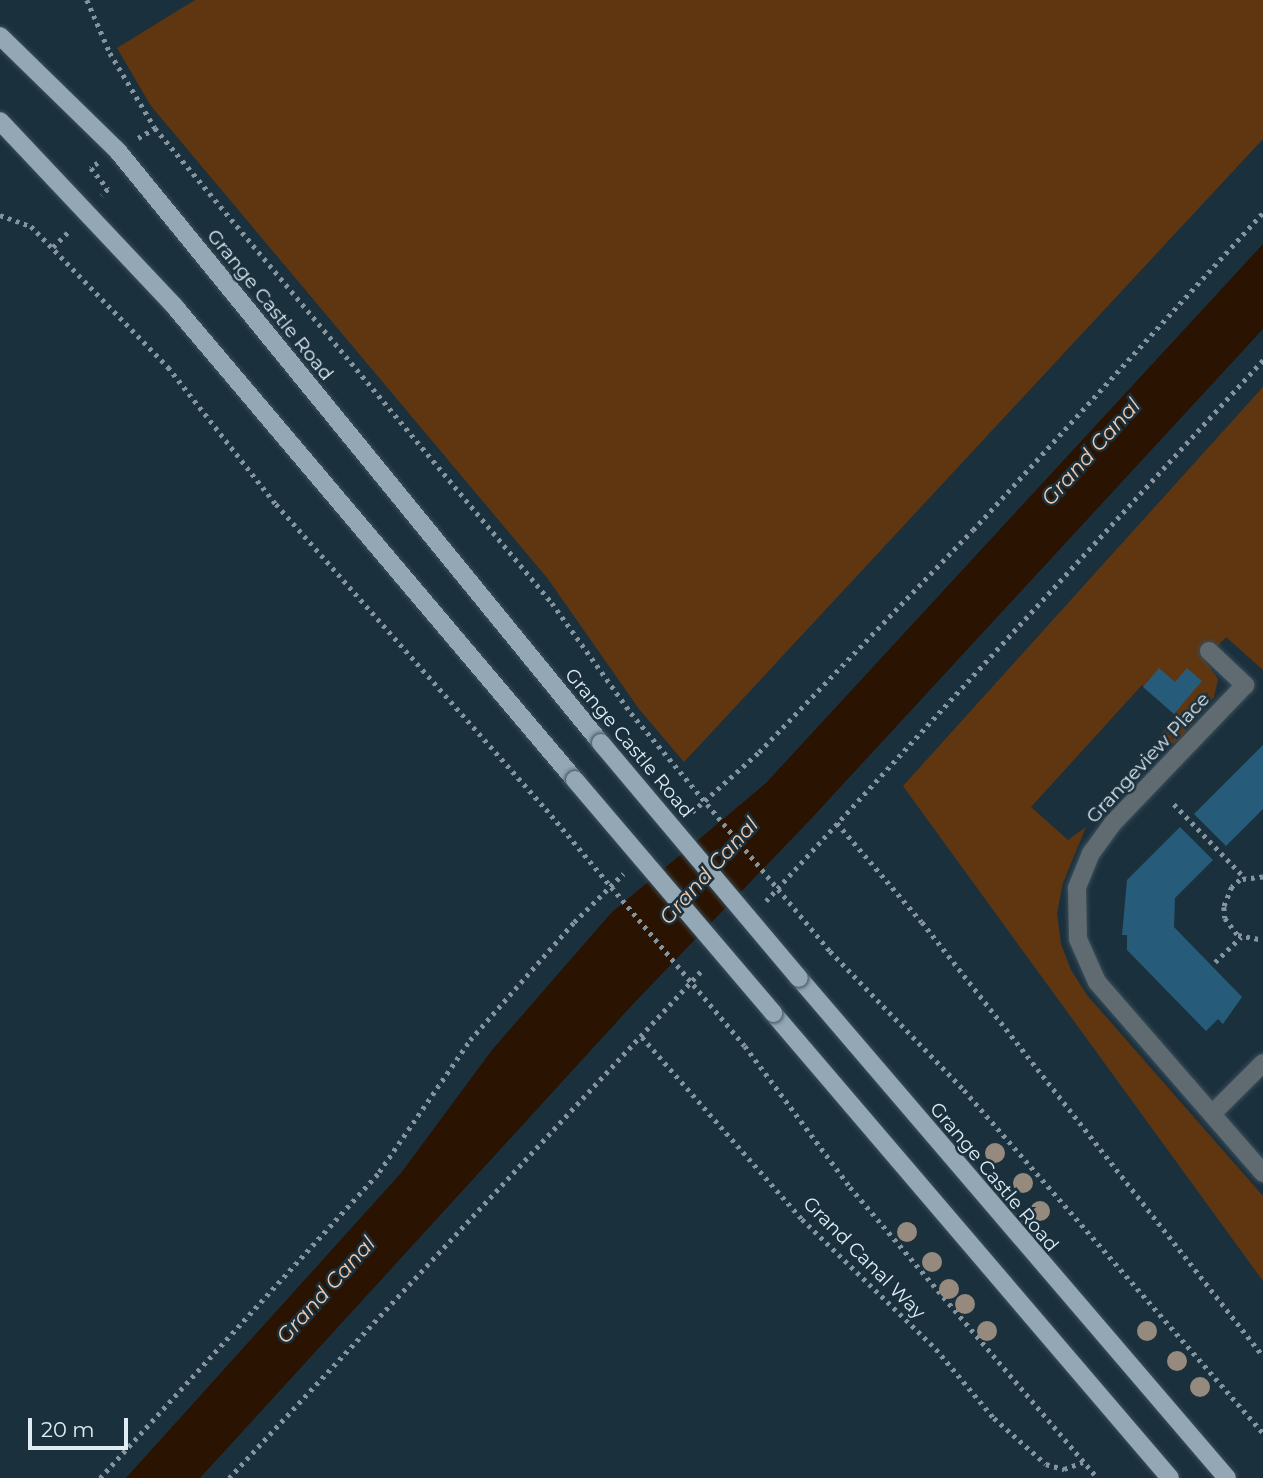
<!DOCTYPE html>
<style>
body{margin:0}
#map{position:relative;width:1263px;height:1478px;overflow:hidden;background:#1b303d;font-family:Montserrat,sans-serif}
div>[style]{position:absolute}
.green>*{inset:0;background:#5f3610}
.water>*{inset:0;background:#2a1300}
.building>*{inset:0;background:#265b7a}
.path>*{height:4.5px;margin-top:-2.25px;transform-origin:0;background:repeating-linear-gradient(90deg,#84959f 0 3.5px,transparent 0 8.5px)}
.roads{filter:drop-shadow(0 0 2px #3a4e5a) drop-shadow(0 0 2px #3a4e5a)}
.minor>*{height:18px;margin:-9px;padding:0 9px;transform-origin:9px;border-radius:9px;background:#606b71}
.major>*{height:18px;margin:-9px;padding:0 9px;transform-origin:9px;border-radius:9px;background:#93a7b5}
.path-bridge>*{height:4.5px;margin-top:-2.25px;transform-origin:0;background:repeating-linear-gradient(90deg,#84959f 0 3.5px,transparent 0 8.5px)}
.bridges{filter:drop-shadow(0 0 2px #3a4e5a) drop-shadow(0 0 2px #3a4e5a)}
.major-bridge>*{height:18px;margin:-9px;padding:0 9px;transform-origin:9px;border-radius:9px;background:#93a7b5}
.trees>*{width:20px;height:20px;margin:-10px;border-radius:50%;background:#96897d}
span{translate:-50% -50%;white-space:nowrap;text-align:center;line-height:1.15;-webkit-text-stroke:5px #1b303d;paint-order:stroke}
.street-label{font-size:19px;color:#dfecf4}
.water-label{font-size:21px;color:#f3cbac;font-style:italic}
.scale{position:absolute;left:28px;top:1418px;width:100px;height:32px;box-sizing:border-box;border:4px solid #dfecf4;border-top:0;padding-left:9px;font-size:21px;line-height:24px;white-space:nowrap;color:#dfecf4;-webkit-text-stroke:5px #1b303d;paint-order:stroke}
</style>
<div id="map">
<div class="green">
<i style="clip-path:polygon(195px 0,1263px 0,1263px 139px,684px 762px,639px 709px,548px 579px,151px 106px,117px 48px)"></i>
<i style="clip-path:polygon(1263px 387px,1263px 670px,1226px 637px,1205px 660px,1218px 679px,1214px 697px,1179px 740px,1167px 747px,1159px 741px,1162px 732px,1178px 718px,1142px 685px,1031px 807px,1068px 840px,1086px 827px,1063px 883px,1057px 913px,1061px 944px,1071px 970px,1087px 995px,1263px 1196px,1263px 1281px,903px 786px)"></i>
</div>
<div class="water">
<i style="clip-path:polygon(1263px 244px,1263px 329px,809px 821px,634px 1003px,200px 1478px,126px 1478px,401px 1173px,492px 1050px,611px 913px,766px 783px)"></i>
</div>
<div class="building">
<i style="clip-path:polygon(1159px 668px,1175px 682px,1187px 668px,1202px 681px,1174px 714px,1143px 687px)"></i>
<i style="clip-path:polygon(1263px 745px,1263px 809px,1226px 846px,1194px 814px)"></i>
<i style="clip-path:polygon(1180px 827px,1213px 860px,1175px 898px,1174px 927px,1242px 997px,1223px 1024px,1218px 1019px,1206px 1031px,1127px 950px,1127px 935px,1122px 935px,1127px 880px)"></i>
</div>
<div class="path">
<i style="left:87px;top:0;width:58px;rotate:66.5deg"></i>
<i style="left:110px;top:53px;width:87px;rotate:59deg"></i>
<i style="left:155px;top:128px;width:619px;rotate:50.11deg"></i>
<i style="left:552px;top:603px;width:135px;rotate:54.3deg"></i>
<i style="left:138px;top:138px;width:20px;rotate:-30deg"></i>
<i style="left:98px;top:163px;width:9px;rotate:144deg"></i>
<i style="left:91px;top:168px;width:27px;rotate:51deg"></i>
<i style="left:108px;top:189px;width:9px;rotate:131deg"></i>
<i style="left:0;top:215px;width:33px;rotate:20deg"></i>
<i style="left:31px;top:226px;width:197px;rotate:45.8deg"></i>
<i style="left:168px;top:367px;width:174px;rotate:51.8deg"></i>
<i style="left:276px;top:504px;width:407px;rotate:48.5deg"></i>
<i style="left:53px;top:247px;width:24px;rotate:-45deg"></i>
<i style="left:1174px;top:804px;width:103px;rotate:46.2deg"></i>
<i style="left:692px;top:812px;width:90px;rotate:-41.8deg"></i>
<i style="left:759px;top:752px;width:308px;rotate:-46.1deg"></i>
<i style="left:973px;top:530px;width:430px;rotate:-47.6deg"></i>
<i style="left:837px;top:823px;width:130px;rotate:49.4deg"></i>
<i style="left:922px;top:922px;width:552px;rotate:51.84deg"></i>
<i style="left:1263px;top:877px;width:23px;rotate:173deg"></i>
<i style="left:1240px;top:880px;width:11px;rotate:139deg"></i>
<i style="left:1232px;top:887px;width:22px;rotate:112deg"></i>
<i style="left:1224px;top:907px;width:11px;rotate:85deg"></i>
<i style="left:1225px;top:918px;width:21px;rotate:53deg"></i>
<i style="left:1238px;top:935px;width:25px;rotate:11deg"></i>
<i style="left:766px;top:901px;width:735px;rotate:-47.43deg"></i>
<i style="left:830px;top:951px;width:193px;rotate:46deg"></i>
<i style="left:964px;top:1090px;width:455px;rotate:48.9deg"></i>
<i style="left:1215px;top:962px;width:36px;rotate:-44deg"></i>
<i style="left:642px;top:1037px;width:242px;rotate:48.7deg"></i>
<i style="left:802px;top:1219px;width:187px;rotate:44.1deg"></i>
<i style="left:936px;top:1349px;width:90px;rotate:50deg"></i>
<i style="left:994px;top:1418px;width:69px;rotate:41.5deg"></i>
<i style="left:1046px;top:1464px;width:19px;rotate:16deg"></i>
<i style="left:1064px;top:1469px;width:20px;rotate:-20deg"></i>
<i style="left:745px;top:1046px;width:176px;rotate:53.3deg"></i>
<i style="left:850px;top:1187px;width:382px;rotate:49.6deg"></i>
<i style="left:100px;top:1478px;width:414px;rotate:-47.6deg"></i>
<i style="left:379px;top:1172px;width:160px;rotate:-55.4deg"></i>
<i style="left:470px;top:1040px;width:157px;rotate:-48.6deg"></i>
<i style="left:574px;top:922px;width:69px;rotate:-44.4deg"></i>
<i style="left:229px;top:1478px;width:696px;rotate:-47.04deg"></i>
</div>
<div class="roads">
<div class="minor">
<i style="left:1209px;top:651px;width:50px;rotate:43.4deg"></i>
<i style="left:1245px;top:685px;width:191px;rotate:133.7deg"></i>
<i style="left:1113px;top:823px;width:37px;rotate:126deg"></i>
<i style="left:1091px;top:853px;width:38px;rotate:112deg"></i>
<i style="left:1077px;top:888px;width:51px;rotate:88.9deg"></i>
<i style="left:1078px;top:939px;width:47px;rotate:66.2deg"></i>
<i style="left:1097px;top:982px;width:253px;rotate:49deg"></i>
<i style="left:1212px;top:1114px;width:72px;rotate:-45deg"></i>
</div>
<div class="major">
<i style="left:0;top:36px;width:163px;rotate:44.3deg"></i>
<i style="left:117px;top:150px;width:765px;rotate:50.78deg"></i>
<i style="left:0;top:121px;width:255px;rotate:46.7deg"></i>
<i style="left:175px;top:307px;width:619px;rotate:49.78deg"></i>
<i style="left:799px;top:978px;width:658px;rotate:49.44deg"></i>
<i style="left:773px;top:1013px;width:611px;rotate:49.51deg"></i>
</div>
</div>
<div class="path-bridge">
<i style="left:631px;top:713px;width:310px;rotate:50.1deg"></i>
<i style="left:546px;top:809px;width:309px;rotate:50deg"></i>
</div>
<div class="bridges">
<div class="major-bridge">
<i style="left:601px;top:743px;width:307px;rotate:49.9deg"></i>
<i style="left:575px;top:780px;width:306px;rotate:49.6deg"></i>
</div>
</div>
<div class="trees">
<i style="left:995px;top:1153px"></i>
<i style="left:1023px;top:1183px"></i>
<i style="left:1040px;top:1211px"></i>
<i style="left:907px;top:1232px"></i>
<i style="left:932px;top:1262px"></i>
<i style="left:949px;top:1289px"></i>
<i style="left:965px;top:1304px"></i>
<i style="left:987px;top:1331px"></i>
<i style="left:1147px;top:1331px"></i>
<i style="left:1177px;top:1361px"></i>
<i style="left:1200px;top:1387px"></i>
</div>
<div class="street-label">
<span style="left:270px;top:305px;rotate:51deg">Grange Castle Road</span>
<span style="left:629px;top:743px;rotate:50deg">Grange Castle Road</span>
<span style="left:1148px;top:758px;rotate:-47deg">Grangeview Place</span>
<span style="left:994px;top:1177px;rotate:50deg">Grange Castle Road</span>
<span style="left:864px;top:1258px;rotate:45deg">Grand Canal Way</span>
</div>
<div class="water-label">
<span style="left:1091px;top:452px;rotate:-48deg">Grand Canal</span>
<span style="left:709px;top:871px;rotate:-48deg">Grand Canal</span>
<span style="left:326px;top:1290px;rotate:-48deg">Grand Canal</span>
</div>
<div class="scale">20 m</div>
</div>
